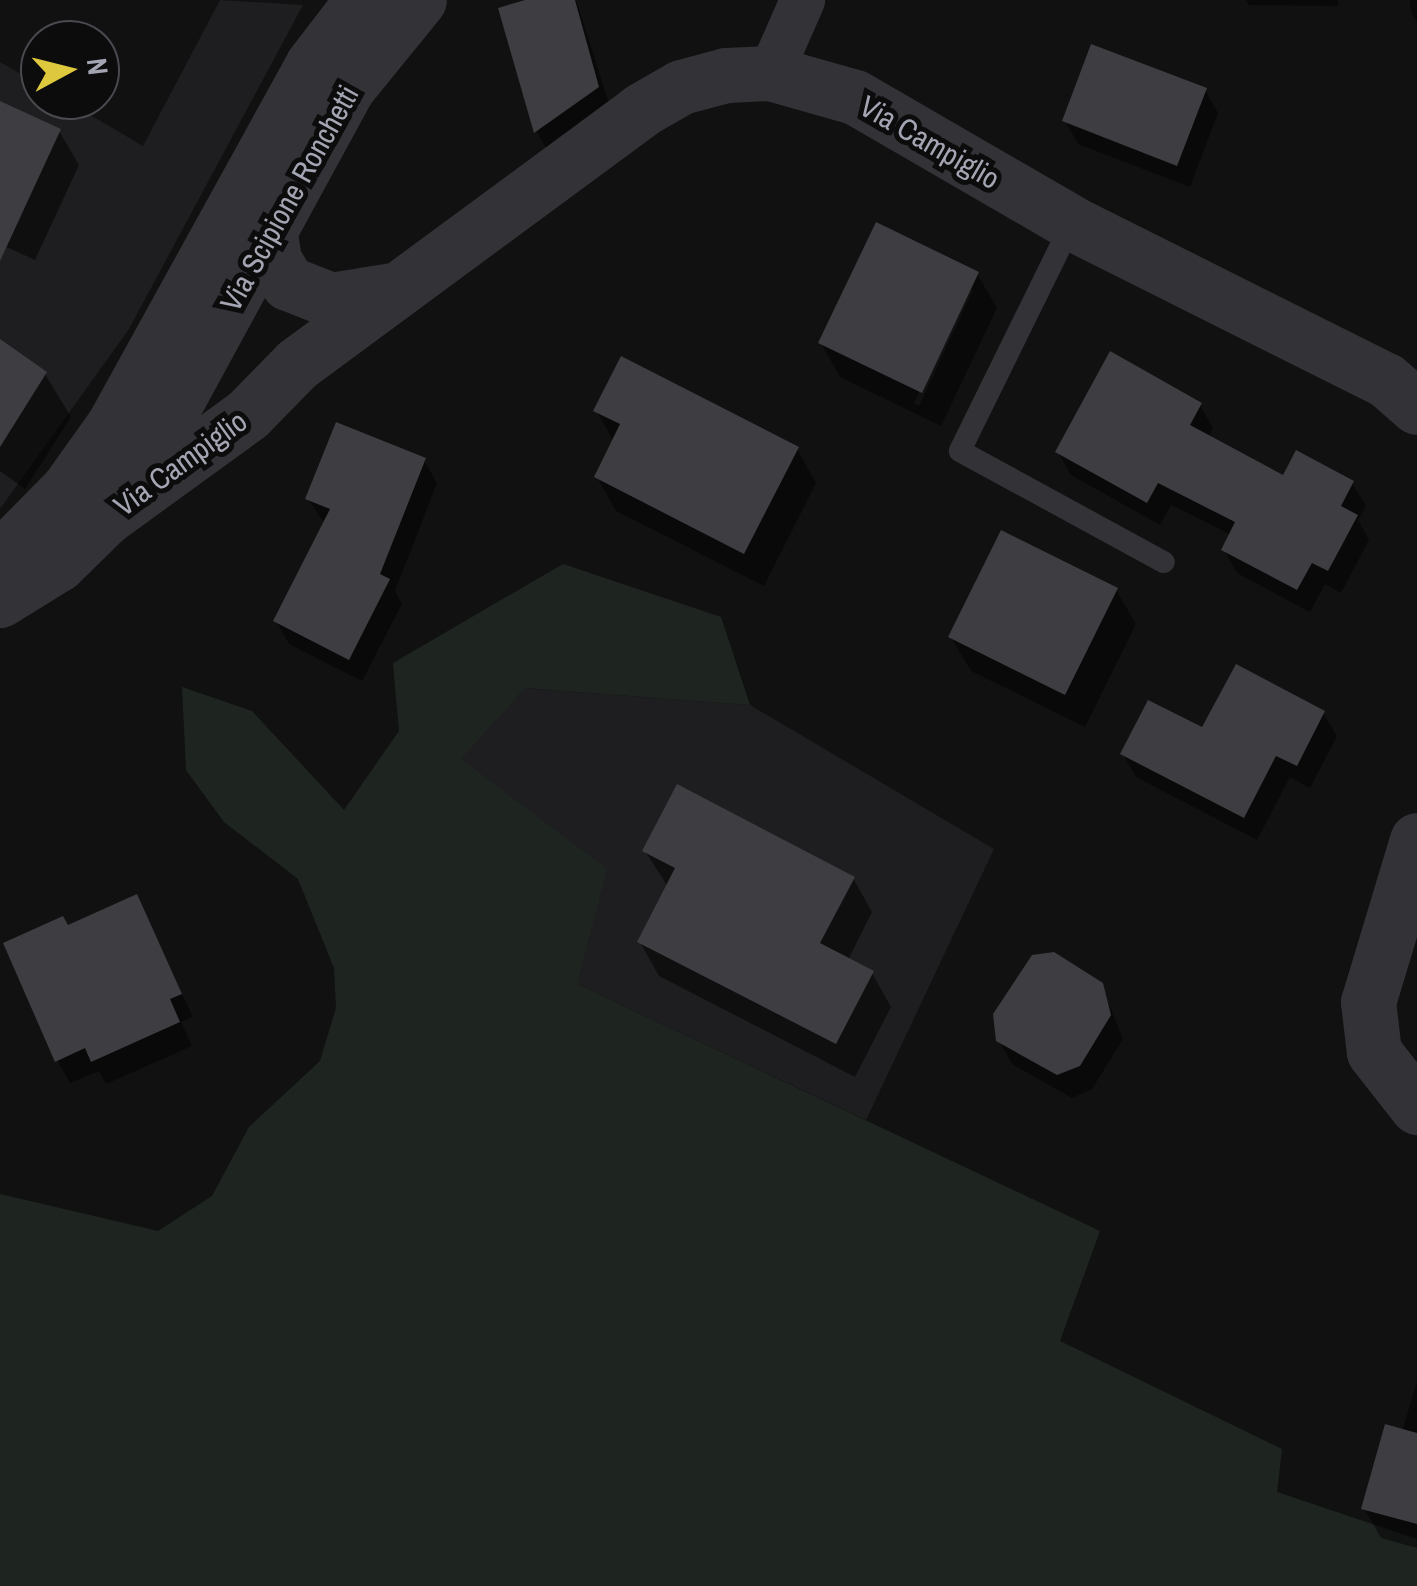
<!DOCTYPE html>
<style>
body{margin:0}
#map{position:relative;width:1417px;height:1586px;overflow:hidden;background:#111112;font-family:"Archivo Narrow",sans-serif}
div>[style]{position:absolute}
.built>*{inset:0;background:#1e1d1f}
.green>*{inset:0;background:#1e2520}
.shadow>*{inset:0;background:#0007}
.building>*{inset:0;background:#3e3e42}
.service>*{height:22px;margin:-11px;padding:0 11px;transform-origin:11px;border-radius:11px;background:#333337}
.minor>*{height:45px;margin:-22.5px;padding:0 22.5px;transform-origin:22.5px;border-radius:22.5px;background:#333337}
.tertiary>*{height:55px;margin:-27.5px;padding:0 27.5px;transform-origin:27.5px;border-radius:27.5px;background:#333337}
span{translate:-50% -50%;white-space:nowrap;text-align:center;line-height:1.15;-webkit-text-stroke:10px #0c0c0d;paint-order:stroke}
.street-label{font-size:30px;color:#a4a5b2}
.north{position:absolute;left:20px;top:20px;width:100px;height:100px;box-sizing:border-box;background:#0c0c0d;border:2px solid #49494f;border-radius:50%;rotate:83deg;font-size:28px;font-weight:700;line-height:40px;text-align:center;color:#a4a5b2}
.north::after{content:'';display:block;margin:auto;width:35px;height:45px;background:#dec83e;clip-path:polygon(50% 0,100% 100%,50% 72%,0 100%)}
</style>
<div id="map">
<div class="built">
<i style="clip-path:polygon(220px 0,303px 5px,129px 329px,0 509px,0 62px,40px 85px,40px 100px,65px 100px,143px 146px)"></i>
<i style="clip-path:polygon(524px 688px,750px 705px,994px 849px,866px 1120px,577px 984px,460px 759px)"></i>
</div>
<div class="green">
<i style="clip-path:polygon(563px 564px,721px 617px,750px 705px,525px 688px,461px 759px,607px 869px,577px 984px,1100px 1231px,1060px 1341px,1282px 1449px,1277px 1492px,1417px 1539px,1417px 1586px,0 1586px,0 1194px,158px 1231px,212px 1196px,249px 1127px,320px 1061px,336px 1008px,334px 968px,298px 879px,224px 822px,186px 770px,182px 687px,252px 711px,344px 810px,399px 731px,393px 663px)"></i>
</div>
<div class="shadow">
<i style="clip-path:polygon(534px 0,576px 0,611px 110px,549px 154px,537px 132px,501px 9px)"></i>
<i style="clip-path:polygon(1246px 0,1338px 0,1338px 6px,1249px 5px)"></i>
<i style="clip-path:polygon(1410px 0,1417px 0,1417px 22px,1411px 12px)"></i>
<i style="clip-path:polygon(1205px 90px,1218px 113px,1190px 187px,1078px 144px,1065px 121px)"></i>
<i style="clip-path:polygon(0 104px,59px 131px,79px 165px,35px 260px,0 244px)"></i>
<i style="clip-path:polygon(evenodd,977px 274px,997px 308px,941px 426px,840px 377px,821px 343px,977px 274px,967px 290px,973px 290px,919px 406px,914px 403px,967px 290px)"></i>
<i style="clip-path:polygon(0 342px,45px 374px,71px 417px,25px 489px,0 471px)"></i>
<i style="clip-path:polygon(1200px 405px,1213px 428px,1208px 438px,1284px 478px,1352px 483px,1366px 506px,1358px 520px,1369px 540px,1341px 593px,1325px 584px,1310px 612px,1237px 573px,1224px 550px,1231px 535px,1171px 505px,1160px 525px,1071px 475px,1058px 452px)"></i>
<i style="clip-path:polygon(596px 410px,797px 449px,816px 483px,764px 586px,616px 511px,597px 477px,614px 442px)"></i>
<i style="clip-path:polygon(424px 460px,437px 483px,395px 591px,402px 604px,362px 681px,289px 644px,276px 621px,325px 524px,308px 499px)"></i>
<i style="clip-path:polygon(1116px 590px,1136px 624px,1085px 727px,971px 671px,951px 637px)"></i>
<i style="clip-path:polygon(1323px 713px,1337px 736px,1310px 788px,1290px 777px,1257px 840px,1136px 777px,1123px 754px,1203px 731px)"></i>
<i style="clip-path:polygon(645px 851px,853px 878px,872px 912px,848px 960px,872px 973px,891px 1007px,855px 1077px,659px 976px,640px 942px,668px 887px)"></i>
<i style="clip-path:polygon(136px 897px,193px 1017px,181px 1022px,192px 1046px,106px 1084px,99px 1071px,70px 1083px,57px 1060px)"></i>
<i style="clip-path:polygon(1101px 985px,1123px 1039px,1092px 1089px,1072px 1098px,1012px 1064px,999px 1040px)"></i>
<i style="clip-path:polygon(1417px 1381px,1417px 1548px,1381px 1538px,1364px 1508px,1402px 1432px)"></i>
</div>
<div class="building">
<i style="clip-path:polygon(525px 0,575px 0,599px 87px,534px 133px,498px 8px)"></i>
<i style="clip-path:polygon(1091px 44px,1207px 88px,1177px 166px,1062px 121px)"></i>
<i style="clip-path:polygon(0 101px,61px 129px,0 261px)"></i>
<i style="clip-path:polygon(876px 222px,979px 272px,922px 393px,818px 343px)"></i>
<i style="clip-path:polygon(0 339px,47px 372px,0 447px)"></i>
<i style="clip-path:polygon(1110px 351px,1202px 403px,1190px 425px,1283px 475px,1296px 450px,1354px 481px,1341px 506px,1358px 515px,1328px 571px,1312px 563px,1297px 590px,1221px 550px,1235px 522px,1158px 483px,1147px 503px,1055px 452px)"></i>
<i style="clip-path:polygon(621px 356px,799px 447px,744px 554px,594px 477px,620px 424px,593px 411px)"></i>
<i style="clip-path:polygon(336px 422px,426px 458px,380px 574px,390px 579px,349px 660px,273px 621px,330px 509px,305px 499px)"></i>
<i style="clip-path:polygon(1001px 530px,1118px 588px,1065px 695px,948px 637px)"></i>
<i style="clip-path:polygon(1236px 664px,1325px 711px,1297px 766px,1276px 756px,1244px 818px,1120px 754px,1148px 700px,1202px 727px)"></i>
<i style="clip-path:polygon(677px 784px,855px 877px,820px 943px,874px 971px,836px 1044px,637px 942px,675px 868px,642px 851px)"></i>
<i style="clip-path:polygon(137px 894px,182px 994px,170px 999px,180px 1022px,91px 1062px,85px 1048px,55px 1062px,3px 943px,63px 916px,68px 925px)"></i>
<i style="clip-path:polygon(1054px 952px,1103px 983px,1111px 1015px,1080px 1066px,1057px 1075px,996px 1041px,993px 1014px,1032px 955px)"></i>
<i style="clip-path:polygon(1385px 1424px,1417px 1433px,1417px 1524px,1361px 1509px)"></i>
</div>
<div class="service">
<i style="left:1072px;top:223px;width:254px;rotate:116.2deg"></i>
<i style="left:960px;top:451px;width:232px;rotate:28.6deg"></i>
</div>
<div class="minor">
<i style="left:770px;top:73px;width:80px;rotate:-66.3deg"></i>
</div>
<div class="tertiary">
<i style="left:269px;top:228px;width:32px;rotate:81deg"></i>
<i style="left:274px;top:260px;width:27px;rotate:59deg"></i>
<i style="left:288px;top:283px;width:46px;rotate:21.6deg"></i>
<i style="left:331px;top:300px;width:63px;rotate:-9.2deg"></i>
<i style="left:105px;top:518px;width:177px;rotate:-36deg"></i>
<i style="left:248px;top:414px;width:70px;rotate:-45.6deg"></i>
<i style="left:297px;top:364px;width:428px;rotate:-36.4deg"></i>
<i style="left:641px;top:110px;width:46px;rotate:-29.9deg"></i>
<i style="left:681px;top:87px;width:47px;rotate:-14.9deg"></i>
<i style="left:726px;top:75px;width:44px;rotate:-2.6deg"></i>
<i style="left:770px;top:73px;width:88px;rotate:15.8deg"></i>
<i style="left:855px;top:97px;width:251px;rotate:30.1deg"></i>
<i style="left:1072px;top:223px;width:351px;rotate:26.6deg"></i>
<i style="left:1386px;top:380px;width:41px;rotate:41.1deg"></i>
<i style="left:0;top:558px;width:97px;rotate:-45.4deg"></i>
<i style="left:68px;top:489px;width:77px;rotate:-54.5deg"></i>
<i style="left:113px;top:426px;width:412px;rotate:-61.1deg"></i>
<i style="left:312px;top:65px;width:82px;rotate:-52.4deg"></i>
<i style="left:0;top:600px;width:68px;rotate:-31.8deg"></i>
<i style="left:58px;top:564px;width:66px;rotate:-44.4deg"></i>
<i style="left:105px;top:518px;width:82px;rotate:-56.5deg"></i>
<i style="left:150px;top:450px;width:413px;rotate:-61.4deg"></i>
<i style="left:348px;top:87px;width:112px;rotate:-50.8deg"></i>
<i style="left:1417px;top:840px;width:169px;rotate:106.8deg"></i>
<i style="left:1368px;top:1002px;width:50px;rotate:83.2deg"></i>
<i style="left:1374px;top:1052px;width:70px;rotate:52deg"></i>
</div>
<div class="street-label">
<span style="left:930px;top:142px;rotate:30deg">Via Campiglio</span>
<span style="left:289px;top:198px;rotate:-61deg">Via Scipione Ronchetti</span>
<span style="left:180px;top:463px;rotate:-36deg">Via Campiglio</span>
</div>
<div class="north">N</div>
</div>
